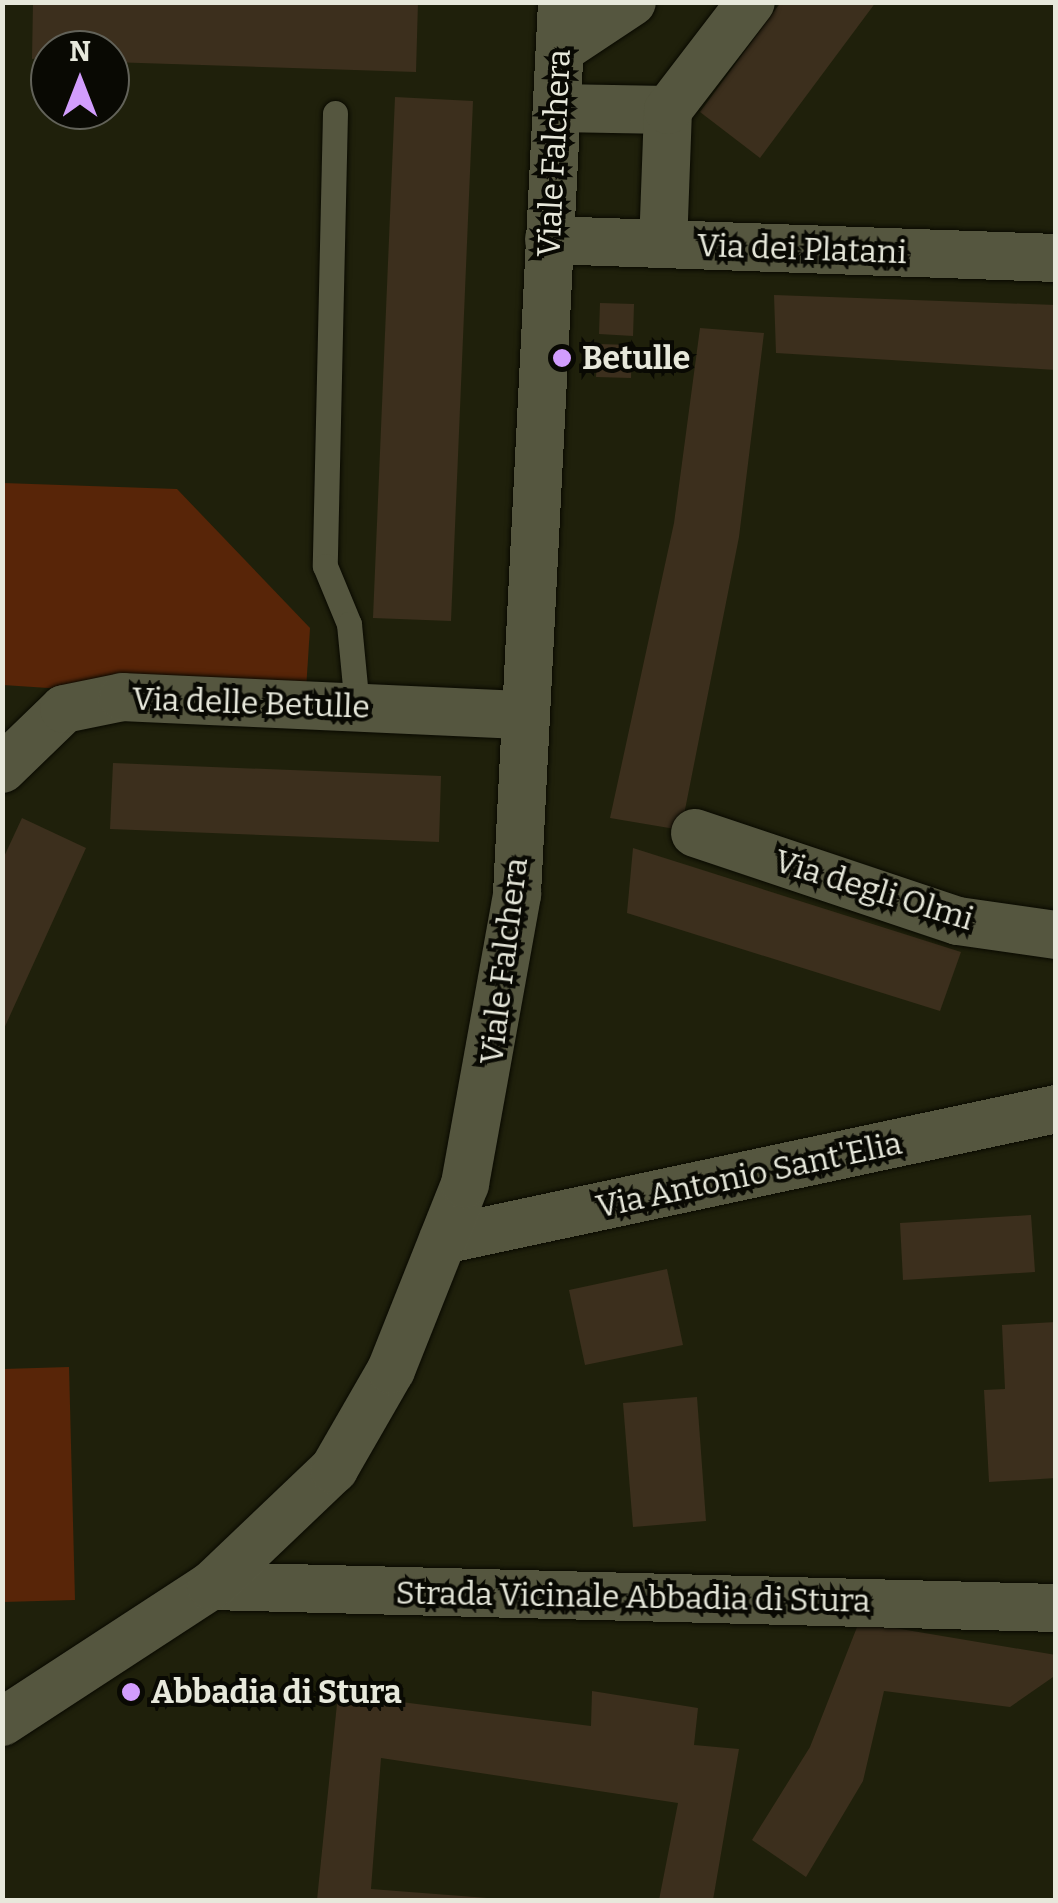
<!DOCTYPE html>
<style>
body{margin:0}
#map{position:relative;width:1058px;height:1903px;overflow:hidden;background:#1f200b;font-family:Bitter,serif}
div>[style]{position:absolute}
.green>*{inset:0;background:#582508}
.building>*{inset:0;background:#3c2f1d}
.roads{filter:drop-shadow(0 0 2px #090900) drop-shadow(0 0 2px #090900)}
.lane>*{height:25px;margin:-12.5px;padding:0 12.5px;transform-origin:12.5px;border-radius:12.5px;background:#55563f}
.street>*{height:48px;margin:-24px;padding:0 24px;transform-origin:24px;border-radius:24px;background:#55563f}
.dots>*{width:28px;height:28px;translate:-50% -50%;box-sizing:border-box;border:5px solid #090903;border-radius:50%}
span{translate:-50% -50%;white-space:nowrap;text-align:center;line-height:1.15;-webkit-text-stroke:8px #090903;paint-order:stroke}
.street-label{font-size:32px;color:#e7e8db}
.poi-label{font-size:32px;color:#e7e8db;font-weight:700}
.left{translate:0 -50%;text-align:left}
.frame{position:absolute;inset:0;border:5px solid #e7e8db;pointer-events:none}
.north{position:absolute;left:30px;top:30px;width:100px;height:100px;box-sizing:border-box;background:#090903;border:2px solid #626259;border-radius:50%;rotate:0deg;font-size:28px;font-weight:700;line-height:40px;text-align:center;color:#e7e8db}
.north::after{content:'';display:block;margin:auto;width:35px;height:45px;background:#d29dfd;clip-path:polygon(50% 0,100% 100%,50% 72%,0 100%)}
</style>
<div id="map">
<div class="green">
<i style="clip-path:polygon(3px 483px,177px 489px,310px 628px,305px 705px,3px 685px)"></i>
<i style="clip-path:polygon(69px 1367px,75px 1600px,3px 1602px,3px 1369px)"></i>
</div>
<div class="building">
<i style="clip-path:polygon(33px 2px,418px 2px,416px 72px,110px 62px,110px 50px,32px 59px)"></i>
<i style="clip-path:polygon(781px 2px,876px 2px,760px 158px,700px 112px)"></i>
<i style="clip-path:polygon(395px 97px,473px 101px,451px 621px,373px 618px)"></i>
<i style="clip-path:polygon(774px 295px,1056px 305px,1056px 370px,776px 353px)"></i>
<i style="clip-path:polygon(600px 303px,634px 304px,633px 336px,599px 334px)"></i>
<i style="clip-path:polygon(700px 328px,764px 333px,739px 537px,681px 830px,610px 818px,674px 523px)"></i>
<i style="clip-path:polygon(598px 344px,632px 345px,631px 378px,596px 377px)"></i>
<i style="clip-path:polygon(113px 763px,441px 776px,439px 842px,110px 829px)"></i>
<i style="clip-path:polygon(22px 818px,86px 848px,2px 1033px,2px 861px)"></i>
<i style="clip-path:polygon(633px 848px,961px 952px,940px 1011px,627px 913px)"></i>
<i style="clip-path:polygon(1031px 1215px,1035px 1272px,903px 1280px,900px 1223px)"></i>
<i style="clip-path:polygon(667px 1269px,683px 1345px,585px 1365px,569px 1290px)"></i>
<i style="clip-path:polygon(1056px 1322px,1056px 1478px,989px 1482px,984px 1390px,1005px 1389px,1002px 1325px)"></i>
<i style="clip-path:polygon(697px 1397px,706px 1521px,633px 1527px,623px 1403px)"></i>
<i style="clip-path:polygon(859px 1622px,1056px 1655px,1056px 1675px,1010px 1707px,884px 1691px,863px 1781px,806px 1877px,752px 1840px,810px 1747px)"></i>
<i style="clip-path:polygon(592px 1691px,698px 1708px,694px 1745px,739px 1749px,713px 1900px,659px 1900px,678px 1803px,381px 1758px,371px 1889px,513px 1900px,317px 1900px,338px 1694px,591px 1726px)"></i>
</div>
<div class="roads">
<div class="lane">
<i style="left:335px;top:113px;width:453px;rotate:91.3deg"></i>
<i style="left:325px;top:566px;width:63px;rotate:67.5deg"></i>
<i style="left:349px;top:624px;width:83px;rotate:84.5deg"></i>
</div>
<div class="street">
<i style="left:561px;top:49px;width:85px;rotate:-33.5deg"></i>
<i style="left:557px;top:108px;width:111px;rotate:1deg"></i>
<i style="left:668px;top:110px;width:134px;rotate:92.1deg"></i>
<i style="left:668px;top:110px;width:136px;rotate:-52.5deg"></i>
<i style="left:549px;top:240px;width:507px;rotate:2.03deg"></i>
<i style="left:2px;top:769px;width:86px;rotate:-44.1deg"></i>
<i style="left:64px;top:709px;width:60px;rotate:-11.5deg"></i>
<i style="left:123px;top:697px;width:402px;rotate:2.6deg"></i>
<i style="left:695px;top:833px;width:277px;rotate:18.5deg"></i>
<i style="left:958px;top:921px;width:99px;rotate:8.1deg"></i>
<i style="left:443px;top:1240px;width:627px;rotate:-12.06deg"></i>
<i style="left:211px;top:1586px;width:845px;rotate:1.49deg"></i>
<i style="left:2px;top:1722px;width:249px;rotate:-33.1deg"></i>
<i style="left:211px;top:1586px;width:170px;rotate:-43.6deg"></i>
<i style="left:334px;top:1469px;width:114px;rotate:-60.1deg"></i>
<i style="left:391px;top:1370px;width:200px;rotate:-68.3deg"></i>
<i style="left:465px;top:1184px;width:295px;rotate:-79.8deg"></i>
<i style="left:517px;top:894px;width:893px;rotate:-87.11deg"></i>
</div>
</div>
<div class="dots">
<i style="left:562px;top:358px;background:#d29dfd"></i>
<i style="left:131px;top:1692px;background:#d29dfd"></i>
</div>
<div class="street-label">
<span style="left:554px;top:153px;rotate:-87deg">Viale Falchera</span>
<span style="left:802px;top:249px;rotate:2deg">Via dei Platani</span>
<span style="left:251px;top:703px;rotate:2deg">Via delle Betulle</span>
<span style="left:874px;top:890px;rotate:17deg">Via degli Olmi</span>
<span style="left:504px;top:961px;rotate:-83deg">Viale Falchera</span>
<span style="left:749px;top:1175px;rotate:-12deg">Via Antonio Sant'Elia</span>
<span style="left:633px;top:1597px;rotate:1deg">Strada Vicinale Abbadia di Stura</span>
</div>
<div class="poi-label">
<span class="left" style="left:582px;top:358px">Betulle</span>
<span class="left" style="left:151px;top:1692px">Abbadia di Stura</span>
</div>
<div class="frame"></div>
<div class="north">N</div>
</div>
